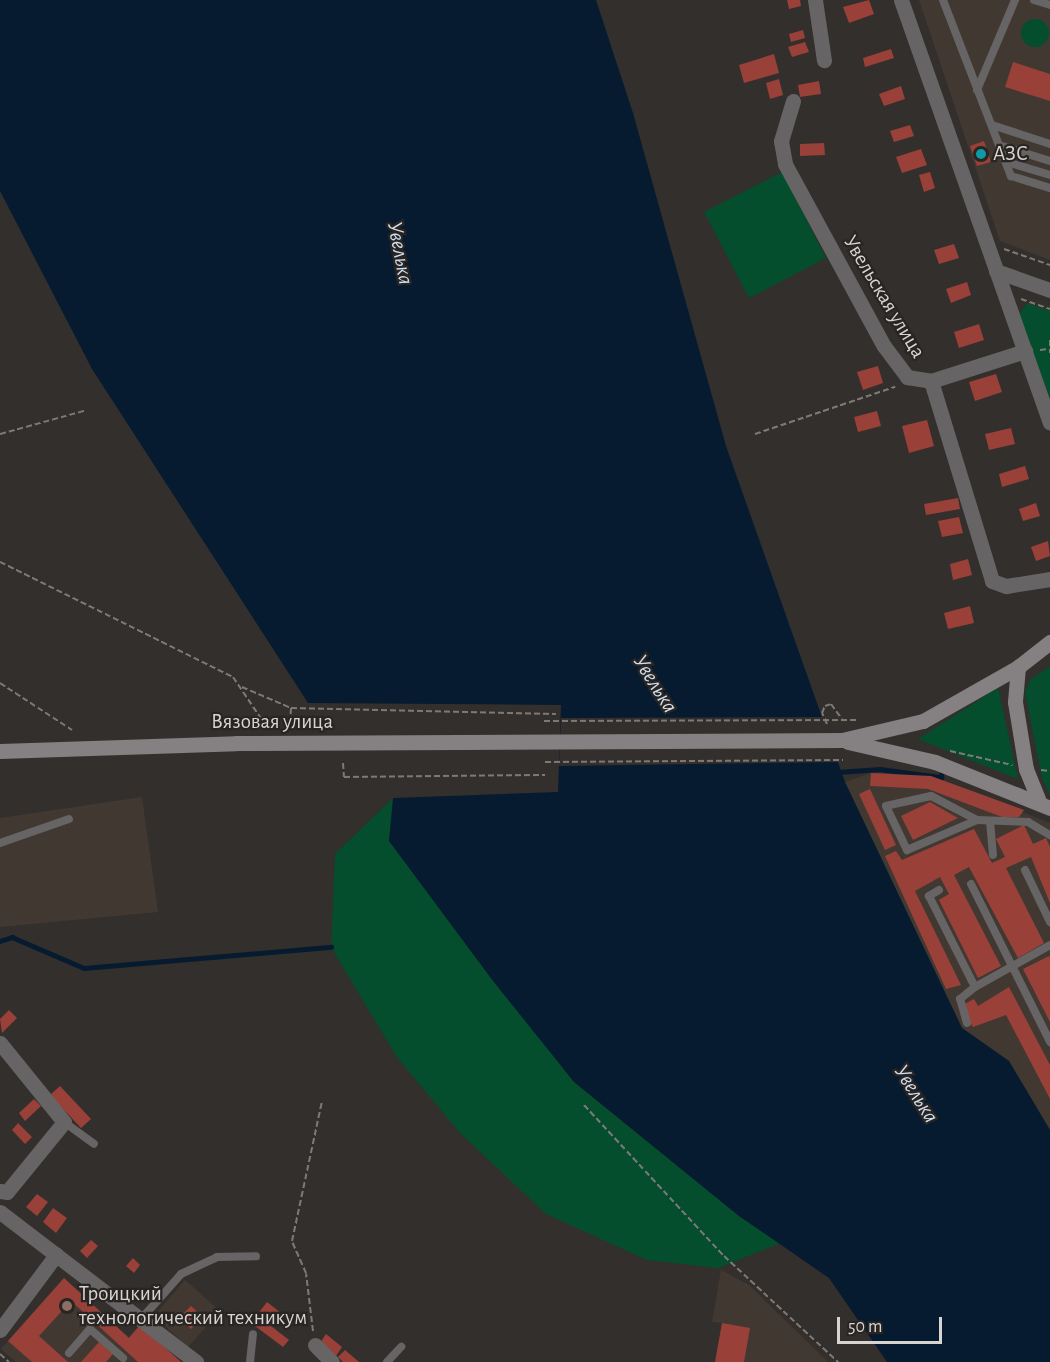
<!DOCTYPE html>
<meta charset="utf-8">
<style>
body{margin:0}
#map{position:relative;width:1050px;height:1362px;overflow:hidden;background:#332f2c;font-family:"Alegreya Sans",sans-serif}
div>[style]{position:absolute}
.built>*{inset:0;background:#423832}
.green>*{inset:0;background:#044e2d}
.round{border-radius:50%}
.water>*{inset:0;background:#071b30}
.pier>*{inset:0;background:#332f2c}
.stream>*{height:4.5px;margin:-2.25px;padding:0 2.25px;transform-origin:2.25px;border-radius:2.25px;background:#071b30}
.building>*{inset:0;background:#994039}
.path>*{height:2px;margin-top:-1px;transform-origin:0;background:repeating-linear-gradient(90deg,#7d7977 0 6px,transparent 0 9px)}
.lane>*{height:8px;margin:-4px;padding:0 4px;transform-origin:4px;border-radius:4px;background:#666464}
.street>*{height:15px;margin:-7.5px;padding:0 7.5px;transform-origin:7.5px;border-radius:7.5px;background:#666464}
.secondary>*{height:15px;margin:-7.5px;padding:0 7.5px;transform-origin:7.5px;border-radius:7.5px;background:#858081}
.dots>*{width:16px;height:16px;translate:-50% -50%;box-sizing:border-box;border:3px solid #292522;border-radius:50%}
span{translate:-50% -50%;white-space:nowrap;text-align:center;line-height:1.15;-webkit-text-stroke:4.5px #292522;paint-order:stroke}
.poi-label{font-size:21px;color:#d7d4d2}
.left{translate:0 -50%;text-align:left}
.street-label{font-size:21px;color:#d7d4d2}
.water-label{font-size:22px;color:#cfdff1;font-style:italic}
.scale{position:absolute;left:837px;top:1317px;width:105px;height:27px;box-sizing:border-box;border:3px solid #d7d4d2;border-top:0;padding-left:8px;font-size:18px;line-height:21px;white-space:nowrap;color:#d7d4d2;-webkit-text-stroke:4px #292522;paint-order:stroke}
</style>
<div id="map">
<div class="built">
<i style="clip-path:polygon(919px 0,1050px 0,1050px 260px,1000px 241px)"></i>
<i style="clip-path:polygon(871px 773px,931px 776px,1050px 823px,1050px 1130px,1009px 1061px,962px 1028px,845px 782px)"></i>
<i style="clip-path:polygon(142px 797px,158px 912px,0 927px,0 818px)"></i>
<i style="clip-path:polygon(721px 1270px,749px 1285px,828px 1362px,715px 1362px,722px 1323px,712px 1322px)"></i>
<i style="clip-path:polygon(64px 1278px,128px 1337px,140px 1325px,181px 1362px,16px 1362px,1px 1349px)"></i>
<i style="clip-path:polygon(185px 1280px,220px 1311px,188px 1347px,154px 1316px)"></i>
</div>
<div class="green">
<i class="round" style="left:1021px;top:19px;width:28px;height:28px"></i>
<i style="clip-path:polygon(782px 172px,826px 258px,749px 298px,704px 212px)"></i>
<i style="clip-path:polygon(1027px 303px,1050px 311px,1050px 399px,1018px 316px)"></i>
<i style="clip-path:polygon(1050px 666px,1050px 795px,1042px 778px,1025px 692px,1030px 680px)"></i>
<i style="clip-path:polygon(998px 688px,1018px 779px,918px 739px)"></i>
<i style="clip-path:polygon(393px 798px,389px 841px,574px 1082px,739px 1216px,781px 1243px,718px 1268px,647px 1260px,546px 1214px,460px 1133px,396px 1056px,331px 947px,335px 854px)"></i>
</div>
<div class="water">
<i style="clip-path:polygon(0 0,596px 0,633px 113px,726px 446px,845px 782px,962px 1028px,1009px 1061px,1050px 1130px,1050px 1362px,887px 1362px,829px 1278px,739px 1216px,574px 1082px,493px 981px,389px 841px,393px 798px,558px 792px,561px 705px,308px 703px,92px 369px,0 191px)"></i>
</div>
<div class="pier">
<i style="clip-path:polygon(825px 717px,841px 762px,559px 766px,561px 718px)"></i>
</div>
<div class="stream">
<i style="left:837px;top:772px;width:43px;rotate:-4deg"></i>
<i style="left:880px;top:769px;width:62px;rotate:7.5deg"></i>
<i style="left:941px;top:777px;width:8px;rotate:-83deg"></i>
<i style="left:0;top:941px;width:13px;rotate:-18deg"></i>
<i style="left:12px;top:937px;width:78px;rotate:23.3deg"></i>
<i style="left:84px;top:968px;width:248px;rotate:-4.9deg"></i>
</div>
<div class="building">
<i style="clip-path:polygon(787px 0,800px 0,801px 6px,789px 9px)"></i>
<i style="clip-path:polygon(869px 0,874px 14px,849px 23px,843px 7px)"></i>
<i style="clip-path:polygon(803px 30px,805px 38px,791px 42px,789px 34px)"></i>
<i style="clip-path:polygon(805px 42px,809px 52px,792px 57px,788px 47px)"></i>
<i style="clip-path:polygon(891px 49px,894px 58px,865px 67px,863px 58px)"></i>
<i style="clip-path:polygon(774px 54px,779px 73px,744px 83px,739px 65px)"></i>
<i style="clip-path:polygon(1013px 62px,1050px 74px,1050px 101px,1005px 87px)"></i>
<i style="clip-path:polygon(779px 79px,783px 95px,770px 99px,766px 83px)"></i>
<i style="clip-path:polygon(819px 81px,821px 94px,800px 97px,798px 85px)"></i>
<i style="clip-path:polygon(901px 86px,905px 99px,884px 106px,879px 94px)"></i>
<i style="clip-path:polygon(910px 125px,914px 136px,894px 142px,890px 131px)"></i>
<i style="clip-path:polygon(984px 141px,991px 162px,977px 166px,970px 146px)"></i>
<i style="clip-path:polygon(824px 143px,825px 155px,800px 156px,800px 144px)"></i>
<i style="clip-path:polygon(921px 149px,927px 165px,902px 173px,896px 157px)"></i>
<i style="clip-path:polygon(930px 172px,935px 188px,924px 192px,919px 175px)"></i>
<i style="clip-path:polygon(954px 244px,959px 258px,939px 264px,934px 250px)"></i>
<i style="clip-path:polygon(967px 282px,971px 295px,951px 303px,946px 289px)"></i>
<i style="clip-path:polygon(979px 324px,984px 340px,959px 348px,954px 332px)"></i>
<i style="clip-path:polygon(878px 366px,883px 383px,863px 390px,857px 372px)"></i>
<i style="clip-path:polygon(996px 374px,1002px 392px,975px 401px,969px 382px)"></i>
<i style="clip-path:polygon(877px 411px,881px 426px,858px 432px,854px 417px)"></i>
<i style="clip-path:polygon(927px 420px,934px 446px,909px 453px,902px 426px)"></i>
<i style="clip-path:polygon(1011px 428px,1015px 444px,989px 450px,985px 434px)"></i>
<i style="clip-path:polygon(1025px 466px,1029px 479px,1002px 487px,999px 474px)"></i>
<i style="clip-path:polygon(958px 498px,960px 509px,926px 515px,924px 504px)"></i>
<i style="clip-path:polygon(1036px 503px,1040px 516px,1023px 521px,1019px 509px)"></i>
<i style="clip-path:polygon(959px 517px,963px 533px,942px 537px,938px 521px)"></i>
<i style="clip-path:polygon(1048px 541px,1050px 556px,1036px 561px,1031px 547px)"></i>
<i style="clip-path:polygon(968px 559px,972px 575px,953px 580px,950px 564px)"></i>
<i style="clip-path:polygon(970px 606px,974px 623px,948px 629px,944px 613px)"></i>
<i style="clip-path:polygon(871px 773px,931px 776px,1024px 810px,1019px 817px,1002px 817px,928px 789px,870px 786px)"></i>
<i style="clip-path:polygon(870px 789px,896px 845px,885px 850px,859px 794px)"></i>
<i style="clip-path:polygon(930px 802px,958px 818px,913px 840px,901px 816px)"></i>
<i style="clip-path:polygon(1024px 825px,1033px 844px,1046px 838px,1050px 847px,1050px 903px,1031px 857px,1006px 868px,1044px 943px,1018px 958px,969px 867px,954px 875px,1001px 966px,978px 978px,939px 900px,949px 894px,940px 877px,915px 891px,961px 985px,946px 989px,885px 856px,896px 851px,902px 860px,974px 829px,992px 863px,1005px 857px,996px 839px)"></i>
<i style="clip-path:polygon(1049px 956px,1050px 958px,1050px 1022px,1023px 969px)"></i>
<i style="clip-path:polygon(1009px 987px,1050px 1065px,1050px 1099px,1006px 1015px,973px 1027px,961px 1006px,974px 999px,978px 1006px)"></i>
<i style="clip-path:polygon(9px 1010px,17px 1018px,2px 1033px,0 1019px)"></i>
<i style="clip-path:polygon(60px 1086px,91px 1119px,81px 1128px,50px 1095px)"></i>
<i style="clip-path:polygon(34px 1099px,41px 1106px,25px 1121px,19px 1113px)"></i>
<i style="clip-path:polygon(18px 1123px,32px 1137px,25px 1144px,12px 1130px)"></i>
<i style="clip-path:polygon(37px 1194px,48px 1202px,37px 1216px,26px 1207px)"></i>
<i style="clip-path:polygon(53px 1208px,67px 1218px,56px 1233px,43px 1222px)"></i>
<i style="clip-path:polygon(91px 1240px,98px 1246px,87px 1258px,80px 1251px)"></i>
<i style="clip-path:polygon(133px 1258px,140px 1265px,134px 1273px,126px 1266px)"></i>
<i style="clip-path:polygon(64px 1278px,129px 1338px,140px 1325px,181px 1362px,138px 1362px,71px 1301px,39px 1336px,68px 1362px,32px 1362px,8px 1341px)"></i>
<i style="clip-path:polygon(267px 1302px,281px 1313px,271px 1326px,289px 1340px,283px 1347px,251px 1323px)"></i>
<i style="clip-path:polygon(191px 1306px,203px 1317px,191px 1329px,179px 1318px)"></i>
<i style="clip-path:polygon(722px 1323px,750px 1328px,744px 1362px,715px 1362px)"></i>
<i style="clip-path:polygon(326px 1334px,342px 1347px,336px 1356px,320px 1343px)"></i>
<i style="clip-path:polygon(99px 1342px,113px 1354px,106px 1362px,81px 1362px)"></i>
<i style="clip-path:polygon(345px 1350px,359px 1362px,343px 1362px,338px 1357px)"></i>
</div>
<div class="path">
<i style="left:1004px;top:249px;width:49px;rotate:19.2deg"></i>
<i style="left:1021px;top:299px;width:31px;rotate:19deg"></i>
<i style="left:1050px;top:340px;width:13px;rotate:90deg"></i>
<i style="left:1040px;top:350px;width:8px;rotate:-7deg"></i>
<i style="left:0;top:434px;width:90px;rotate:-15.4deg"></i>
<i style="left:755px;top:434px;width:148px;rotate:-18.6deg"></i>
<i style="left:0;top:562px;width:260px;rotate:26.3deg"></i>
<i style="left:233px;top:677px;width:55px;rotate:56deg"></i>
<i style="left:0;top:683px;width:86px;rotate:33.1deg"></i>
<i style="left:242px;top:687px;width:53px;rotate:23.2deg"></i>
<i style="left:291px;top:708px;width:265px;rotate:1.3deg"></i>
<i style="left:544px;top:721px;width:314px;rotate:-0.2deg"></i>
<i style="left:290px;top:723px;width:15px;rotate:-86deg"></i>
<i style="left:827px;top:724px;width:12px;rotate:-114deg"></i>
<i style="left:822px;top:713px;width:8px;rotate:-67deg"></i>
<i style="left:825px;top:706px;width:6px;rotate:-18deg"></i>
<i style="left:831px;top:704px;width:19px;rotate:54deg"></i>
<i style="left:950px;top:751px;width:64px;rotate:12.7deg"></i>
<i style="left:545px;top:762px;width:298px;rotate:-0.4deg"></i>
<i style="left:343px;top:763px;width:14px;rotate:86deg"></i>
<i style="left:344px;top:777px;width:201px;rotate:-0.6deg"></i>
<i style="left:1041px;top:770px;width:9px;rotate:6deg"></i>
<i style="left:584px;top:1105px;width:206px;rotate:47.2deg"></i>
<i style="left:724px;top:1256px;width:156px;rotate:42.9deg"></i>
<i style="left:313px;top:1331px;width:58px;rotate:-96.9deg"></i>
<i style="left:306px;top:1273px;width:35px;rotate:-114deg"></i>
<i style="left:292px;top:1241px;width:143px;rotate:-77.9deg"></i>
<i style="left:0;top:1354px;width:12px;rotate:42deg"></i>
</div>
<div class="lane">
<i style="left:943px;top:0;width:189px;rotate:68.9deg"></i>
<i style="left:1011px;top:176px;width:41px;rotate:17.1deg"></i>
<i style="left:1034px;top:0;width:17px;rotate:17deg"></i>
<i style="left:977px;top:90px;width:98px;rotate:-67.1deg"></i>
<i style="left:992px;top:125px;width:61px;rotate:18.1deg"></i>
<i style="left:1002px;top:146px;width:50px;rotate:17.4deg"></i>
<i style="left:1007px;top:162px;width:45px;rotate:16.8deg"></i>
<i style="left:977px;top:820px;width:52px;rotate:-152.4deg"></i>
<i style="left:931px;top:796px;width:46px;rotate:167.5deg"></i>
<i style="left:886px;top:806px;width:49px;rotate:64.5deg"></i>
<i style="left:907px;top:850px;width:76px;rotate:-23.2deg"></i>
<i style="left:977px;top:820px;width:51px;rotate:2.2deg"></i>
<i style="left:1028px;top:822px;width:26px;rotate:31deg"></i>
<i style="left:990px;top:821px;width:34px;rotate:85deg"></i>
<i style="left:0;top:843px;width:73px;rotate:-19.2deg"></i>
<i style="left:1025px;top:870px;width:58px;rotate:64.3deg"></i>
<i style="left:971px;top:884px;width:177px;rotate:63.4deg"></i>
<i style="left:939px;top:890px;width:12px;rotate:149deg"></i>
<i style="left:929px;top:896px;width:102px;rotate:63.2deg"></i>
<i style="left:975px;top:987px;width:86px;rotate:-29.2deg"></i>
<i style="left:967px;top:1023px;width:25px;rotate:-106deg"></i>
<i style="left:960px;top:999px;width:19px;rotate:-39deg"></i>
<i style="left:64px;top:1122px;width:37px;rotate:36deg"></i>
<i style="left:143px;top:1317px;width:57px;rotate:-48.5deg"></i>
<i style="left:181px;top:1274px;width:40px;rotate:-25deg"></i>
<i style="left:217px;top:1257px;width:39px;rotate:-1deg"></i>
<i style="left:69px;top:1353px;width:32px;rotate:-49deg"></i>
<i style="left:90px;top:1329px;width:44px;rotate:41.3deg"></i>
<i style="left:250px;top:1362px;width:28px;rotate:-84deg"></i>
<i style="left:387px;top:1362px;width:21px;rotate:-47deg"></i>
</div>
<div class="street">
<i style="left:815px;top:0;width:61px;rotate:81.5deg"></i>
<i style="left:901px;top:0;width:448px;rotate:70.6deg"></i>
<i style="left:793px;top:101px;width:42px;rotate:106.7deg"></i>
<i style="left:781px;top:141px;width:23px;rotate:80deg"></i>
<i style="left:785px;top:164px;width:207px;rotate:61.5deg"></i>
<i style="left:884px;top:346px;width:39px;rotate:53deg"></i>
<i style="left:907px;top:377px;width:24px;rotate:9deg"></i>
<i style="left:931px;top:381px;width:209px;rotate:73deg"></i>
<i style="left:992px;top:581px;width:15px;rotate:20deg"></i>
<i style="left:1006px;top:586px;width:45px;rotate:-9deg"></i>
<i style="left:996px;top:271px;width:57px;rotate:19.4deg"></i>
<i style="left:931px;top:381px;width:99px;rotate:-17.7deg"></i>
<i style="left:0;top:1043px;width:102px;rotate:51deg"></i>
<i style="left:64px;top:1122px;width:90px;rotate:129.2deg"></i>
<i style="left:7px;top:1192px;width:7px;rotate:-172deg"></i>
<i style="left:0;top:1212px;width:247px;rotate:37.4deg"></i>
<i style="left:0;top:1330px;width:94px;rotate:-53.3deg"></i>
<i style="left:315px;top:1345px;width:24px;rotate:45deg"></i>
</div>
<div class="secondary">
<i style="left:1018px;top:667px;width:35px;rotate:95deg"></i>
<i style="left:1015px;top:702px;width:68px;rotate:80.7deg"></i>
<i style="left:1026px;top:769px;width:35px;rotate:68deg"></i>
<i style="left:848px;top:742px;width:89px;rotate:12.9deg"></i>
<i style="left:935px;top:762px;width:124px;rotate:21.8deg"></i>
<i style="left:0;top:751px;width:236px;rotate:-1.9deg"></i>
<i style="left:236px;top:743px;width:606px;rotate:-0.28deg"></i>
<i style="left:842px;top:740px;width:83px;rotate:-13.2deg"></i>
<i style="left:923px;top:721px;width:109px;rotate:-29.6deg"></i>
<i style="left:1018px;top:667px;width:41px;rotate:-38deg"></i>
</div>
<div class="dots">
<i style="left:981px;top:154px;background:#0f9aa8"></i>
<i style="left:67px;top:1306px;background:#8d6e63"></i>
</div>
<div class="poi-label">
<span class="left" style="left:993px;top:154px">АЗС</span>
<span class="left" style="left:79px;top:1306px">Троицкий<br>технологический техникум</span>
</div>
<div class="street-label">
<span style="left:884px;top:297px;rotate:59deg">Увельская улица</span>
<span style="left:272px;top:722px">Вязовая улица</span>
</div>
<div class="water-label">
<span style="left:400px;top:253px;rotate:79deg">Увелька</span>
<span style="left:655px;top:684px;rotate:58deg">Увелька</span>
<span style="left:916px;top:1094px;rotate:58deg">Увелька</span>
</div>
<div class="scale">50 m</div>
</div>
